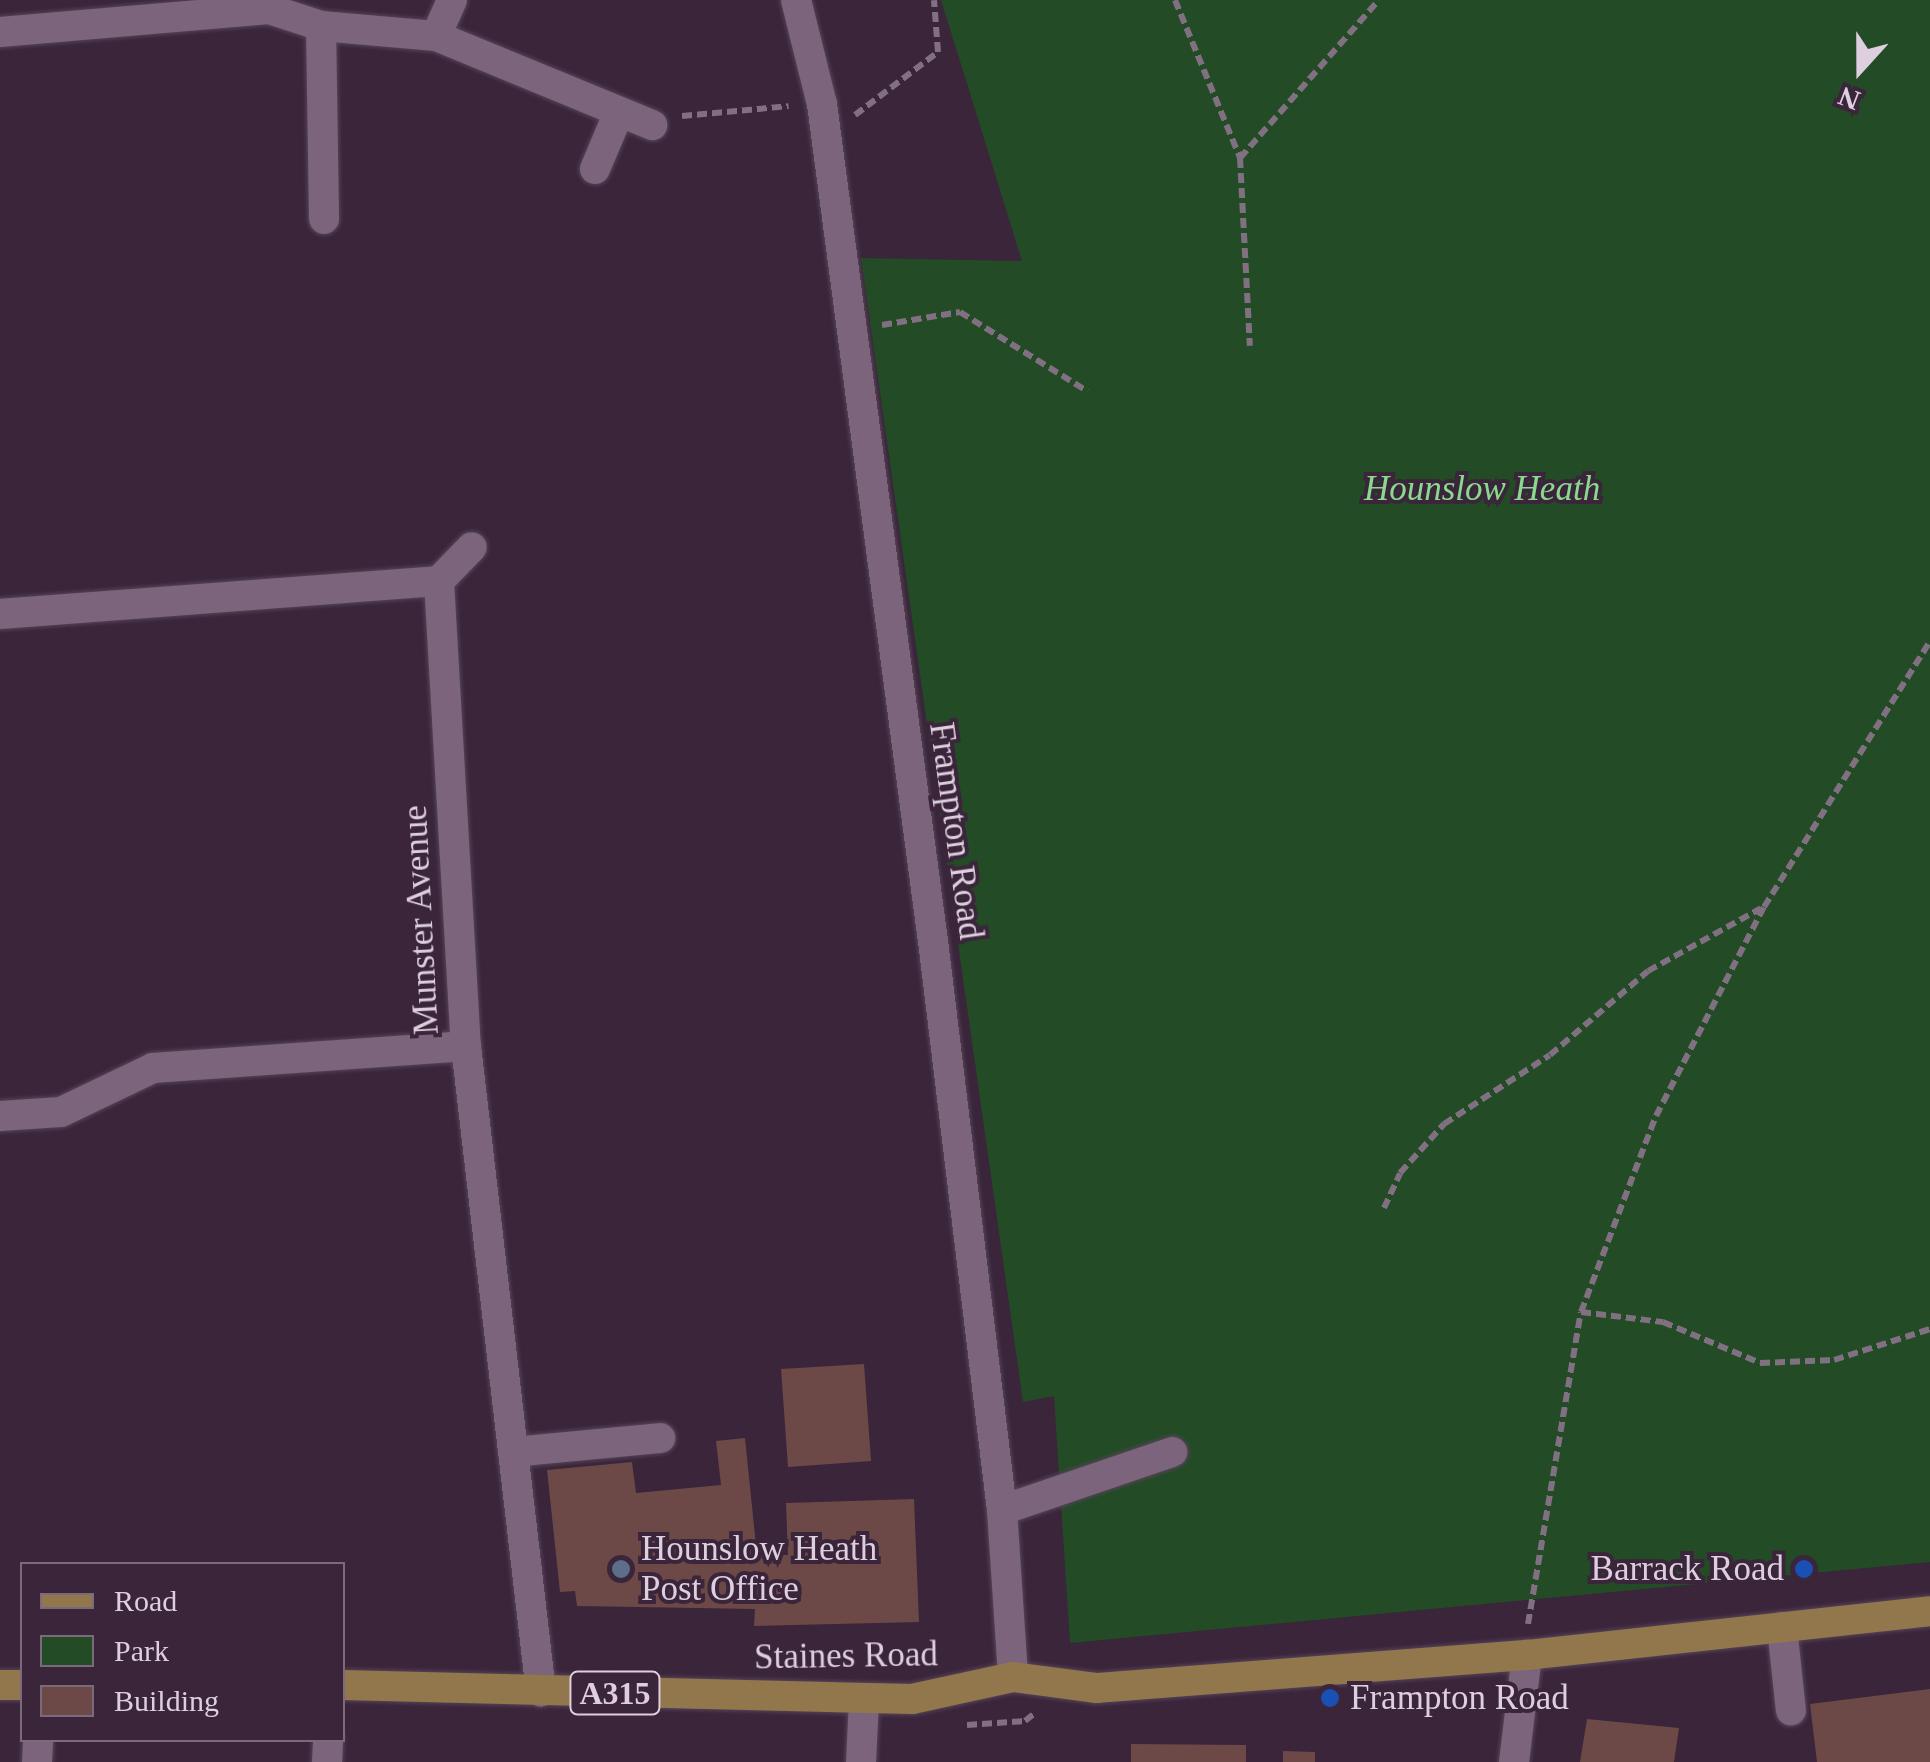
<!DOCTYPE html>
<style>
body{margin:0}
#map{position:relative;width:1930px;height:1762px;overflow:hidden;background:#3a253b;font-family:Georgia,serif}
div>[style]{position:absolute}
.green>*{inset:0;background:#234b26}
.building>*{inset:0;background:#6c4946}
.path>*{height:6px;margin-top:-3px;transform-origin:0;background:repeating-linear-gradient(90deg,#816f82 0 10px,transparent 0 15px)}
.roads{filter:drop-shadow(0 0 2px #564456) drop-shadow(0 0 2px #564456)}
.minor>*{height:30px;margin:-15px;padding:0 15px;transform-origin:15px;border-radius:15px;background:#7c647c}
.major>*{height:30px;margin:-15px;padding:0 15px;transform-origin:15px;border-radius:15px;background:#92774d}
.dots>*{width:28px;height:28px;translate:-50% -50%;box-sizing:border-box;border:5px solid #3a253b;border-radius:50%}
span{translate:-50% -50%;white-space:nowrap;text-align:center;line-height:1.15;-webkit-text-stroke:8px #3a253b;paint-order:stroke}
.shield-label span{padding:2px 8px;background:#3a253b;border:2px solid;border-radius:8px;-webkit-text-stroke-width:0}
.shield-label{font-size:32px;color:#ddcfdd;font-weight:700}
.park-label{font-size:35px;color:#8ada8e;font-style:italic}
.street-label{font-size:35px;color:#ddcfdd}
.poi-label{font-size:35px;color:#ddcfdd}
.left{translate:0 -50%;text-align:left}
.right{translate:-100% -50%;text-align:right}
.legend{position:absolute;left:20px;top:1562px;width:325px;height:180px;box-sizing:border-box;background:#3a253b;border:2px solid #7b697c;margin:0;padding:12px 18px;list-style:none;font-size:30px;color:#ddcfdd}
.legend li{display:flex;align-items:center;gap:20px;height:50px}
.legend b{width:50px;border:2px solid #7b697c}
.north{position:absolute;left:1810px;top:20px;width:100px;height:100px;-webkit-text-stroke:8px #3a253b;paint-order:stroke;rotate:201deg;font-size:28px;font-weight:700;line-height:40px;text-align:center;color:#ddcfdd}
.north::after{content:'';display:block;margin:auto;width:35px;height:45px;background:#ddcfdd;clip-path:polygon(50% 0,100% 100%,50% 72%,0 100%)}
</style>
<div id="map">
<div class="green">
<i style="clip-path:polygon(941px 0,1930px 0,1930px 1562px,1070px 1643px,1054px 1396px,1023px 1402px,861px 258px,1022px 261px)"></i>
</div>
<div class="building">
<i style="clip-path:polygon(864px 1364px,871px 1461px,788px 1467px,781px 1369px)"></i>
<i style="clip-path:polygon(745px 1438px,757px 1555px,788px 1555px,786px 1503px,914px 1499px,919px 1622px,754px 1626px,755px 1609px,577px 1606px,575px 1591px,560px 1592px,547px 1470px,632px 1462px,636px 1493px,721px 1485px,716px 1441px)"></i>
<i style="clip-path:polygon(1930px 1689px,1930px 1762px,1817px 1762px,1810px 1704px)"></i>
<i style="clip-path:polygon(1587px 1719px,1679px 1728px,1674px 1762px,1580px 1762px)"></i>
<i style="clip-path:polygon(1131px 1744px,1246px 1745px,1246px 1762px,1131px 1762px)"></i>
<i style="clip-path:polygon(1283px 1751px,1315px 1752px,1315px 1762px,1283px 1762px)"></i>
</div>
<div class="path">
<i style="left:1175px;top:0;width:171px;rotate:67.6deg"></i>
<i style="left:1240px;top:158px;width:188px;rotate:87deg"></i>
<i style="left:855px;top:115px;width:104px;rotate:-37.2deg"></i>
<i style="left:938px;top:52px;width:52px;rotate:-94.4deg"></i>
<i style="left:682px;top:116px;width:107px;rotate:-5.3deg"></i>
<i style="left:1240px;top:158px;width:210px;rotate:-48.7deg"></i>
<i style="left:882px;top:325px;width:79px;rotate:-9.5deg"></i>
<i style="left:960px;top:312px;width:150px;rotate:31.9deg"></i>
<i style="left:1384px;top:1208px;width:38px;rotate:-65deg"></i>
<i style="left:1400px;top:1173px;width:66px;rotate:-48.1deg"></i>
<i style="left:1444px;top:1124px;width:126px;rotate:-33.1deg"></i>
<i style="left:1550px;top:1055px;width:129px;rotate:-40.6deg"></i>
<i style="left:1648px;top:971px;width:129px;rotate:-29.1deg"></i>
<i style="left:1581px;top:1312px;width:83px;rotate:7deg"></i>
<i style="left:1663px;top:1322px;width:105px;rotate:22.9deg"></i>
<i style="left:1760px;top:1363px;width:74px;rotate:-2.3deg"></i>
<i style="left:1834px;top:1360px;width:101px;rotate:-17.9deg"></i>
<i style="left:1528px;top:1624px;width:316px;rotate:-80.4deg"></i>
<i style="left:1581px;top:1312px;width:210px;rotate:-69.1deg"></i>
<i style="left:1656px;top:1116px;width:235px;rotate:-62.7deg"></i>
<i style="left:1764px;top:907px;width:314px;rotate:-58deg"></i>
<i style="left:967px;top:1725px;width:58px;rotate:-3.9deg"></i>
<i style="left:1025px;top:1721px;width:14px;rotate:-39deg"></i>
</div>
<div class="roads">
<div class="minor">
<i style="left:270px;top:0;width:9px;rotate:96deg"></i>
<i style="left:269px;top:9px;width:55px;rotate:18.1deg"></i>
<i style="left:321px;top:26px;width:115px;rotate:5deg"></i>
<i style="left:436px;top:36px;width:234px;rotate:22.4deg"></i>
<i style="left:796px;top:0;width:107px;rotate:76deg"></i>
<i style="left:822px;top:104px;width:844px;rotate:82.45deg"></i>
<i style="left:933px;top:941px;width:573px;rotate:83.09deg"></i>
<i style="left:1002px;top:1510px;width:167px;rotate:86.2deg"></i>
<i style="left:321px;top:26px;width:193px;rotate:89.1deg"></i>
<i style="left:0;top:32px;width:270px;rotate:-4.9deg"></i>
<i style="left:436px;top:36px;width:39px;rotate:-66deg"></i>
<i style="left:595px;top:169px;width:62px;rotate:-67.2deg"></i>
<i style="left:439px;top:581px;width:47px;rotate:-45.9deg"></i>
<i style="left:0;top:614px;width:440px;rotate:-4.3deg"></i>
<i style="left:439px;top:581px;width:466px;rotate:86.7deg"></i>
<i style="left:466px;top:1046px;width:650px;rotate:83.38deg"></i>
<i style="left:0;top:1116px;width:61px;rotate:-3.8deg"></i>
<i style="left:61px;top:1112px;width:102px;rotate:-25.6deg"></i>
<i style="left:153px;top:1068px;width:314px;rotate:-4deg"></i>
<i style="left:513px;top:1452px;width:148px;rotate:-5.4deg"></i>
<i style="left:1002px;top:1510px;width:180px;rotate:-18.8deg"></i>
<i style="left:1782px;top:1627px;width:84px;rotate:83.9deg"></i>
<i style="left:37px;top:1762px;width:22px;rotate:-87deg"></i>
<i style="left:327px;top:1762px;width:22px;rotate:-87deg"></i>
<i style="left:861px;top:1762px;width:62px;rotate:-87.2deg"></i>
<i style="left:1514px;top:1762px;width:108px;rotate:-83.1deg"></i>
</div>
<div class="major">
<i style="left:0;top:1685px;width:22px"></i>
<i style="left:342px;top:1685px;width:570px;rotate:1.41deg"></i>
<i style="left:912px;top:1699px;width:103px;rotate:-12.3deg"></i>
<i style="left:1013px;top:1677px;width:85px;rotate:7.5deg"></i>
<i style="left:1097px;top:1688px;width:431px;rotate:-4.4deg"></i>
<i style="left:1527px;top:1655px;width:405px;rotate:-6.2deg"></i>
</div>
</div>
<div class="dots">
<i style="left:621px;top:1569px;background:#5c6f8a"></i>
<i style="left:1804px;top:1569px;background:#1a4fb4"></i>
<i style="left:1330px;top:1698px;background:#1a4fb4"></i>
</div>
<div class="shield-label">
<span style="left:615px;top:1693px">A315</span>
</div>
<div class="park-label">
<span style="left:1482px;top:489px">Hounslow Heath</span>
</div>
<div class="street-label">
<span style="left:956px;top:831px;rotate:82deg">Frampton Road</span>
<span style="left:421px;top:920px;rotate:-93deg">Munster Avenue</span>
<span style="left:846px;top:1656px;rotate:-1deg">Staines Road</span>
</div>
<div class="poi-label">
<span class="left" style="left:641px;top:1569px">Hounslow Heath<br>Post Office</span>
<span class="right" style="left:1784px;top:1569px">Barrack Road</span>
<span class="left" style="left:1350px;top:1698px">Frampton Road</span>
</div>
<ul class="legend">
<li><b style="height:12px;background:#92774d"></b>Road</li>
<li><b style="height:28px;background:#234b26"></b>Park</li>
<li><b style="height:28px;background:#6c4946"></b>Building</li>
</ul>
<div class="north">N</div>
</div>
